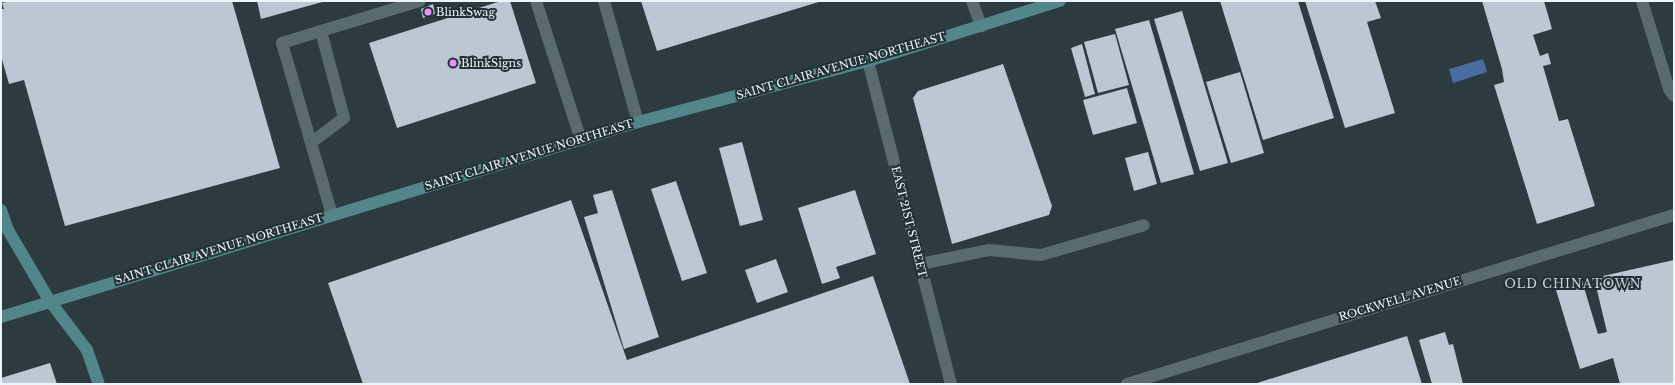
<!DOCTYPE html>
<style>
body{margin:0}
#map{position:relative;width:1675px;height:385px;overflow:hidden;background:#2b3b3f;font-family:"Libre Baskerville",serif}
div>[style]{position:absolute}
.water>*{inset:0;background:#4a6ca1}
.building>*{inset:0;background:#b9c8d2}
.lane>*{height:12px;margin:-6px;padding:0 6px;transform-origin:6px;border-radius:6px;background:#5a6b70}
.street>*{height:12px;margin:-6px;padding:0 6px;transform-origin:6px;border-radius:6px;background:#5a6b70}
.secondary>*{height:12px;margin:-6px;padding:0 6px;transform-origin:6px;border-radius:6px;background:#53868a}
.dots>*{width:11px;height:11px;translate:-50% -50%;box-sizing:border-box;border:2px solid #213135;border-radius:50%}
span{translate:-50% -50%;white-space:nowrap;text-align:center;line-height:1.15;-webkit-text-stroke:4px #213135;paint-order:stroke}
.poi-label{font-size:11px;color:#ecf5f8}
.left{translate:0 -50%;text-align:left}
.street-label{font-size:11px;color:#ecf5f8}
.neighbourhood-label{font-size:12px;color:#c1d3d9;letter-spacing:1px}
.frame{position:absolute;inset:0;border:2px solid #ecf5f8;pointer-events:none}
</style>
<div id="map">
<div class="water">
<i style="clip-path:polygon(1483px 59px,1487px 72px,1453px 83px,1449px 69px)"></i>
</div>
<div class="building">
<i style="clip-path:polygon(10px 1px,232px 1px,280px 168px,65px 226px,24px 80px,9px 84px,1px 56px,1px 9px,4px 9px,2px 3px)"></i>
<i style="clip-path:polygon(257px 1px,326px 1px,261px 19px)"></i>
<i style="clip-path:polygon(501px 1px,510px 1px,536px 83px,397px 128px,369px 43px)"></i>
<i style="clip-path:polygon(641px 1px,822px 1px,657px 51px)"></i>
<i style="clip-path:polygon(1220px 1px,1298px 1px,1334px 118px,1263px 140px)"></i>
<i style="clip-path:polygon(1305px 1px,1375px 1px,1381px 18px,1367px 22px,1395px 113px,1345px 128px)"></i>
<i style="clip-path:polygon(1482px 1px,1544px 1px,1552px 29px,1533px 35px,1540px 56px,1548px 53px,1551px 64px,1543px 66px,1559px 121px,1568px 119px,1595px 206px,1537px 224px,1494px 85px,1504px 82px,1502px 69px)"></i>
<i style="clip-path:polygon(433px 4px,435px 14px,423px 18px,421px 9px)"></i>
<i style="clip-path:polygon(1182px 11px,1228px 163px,1200px 171px,1154px 19px)"></i>
<i style="clip-path:polygon(1149px 20px,1194px 174px,1161px 183px,1115px 29px)"></i>
<i style="clip-path:polygon(1115px 34px,1129px 85px,1098px 93px,1084px 42px)"></i>
<i style="clip-path:polygon(1082px 44px,1095px 94px,1085px 97px,1071px 48px)"></i>
<i style="clip-path:polygon(1003px 64px,1052px 206px,1049px 215px,952px 244px,913px 98px,918px 91px)"></i>
<i style="clip-path:polygon(1240px 72px,1264px 153px,1231px 163px,1206px 82px)"></i>
<i style="clip-path:polygon(1127px 88px,1137px 123px,1093px 135px,1083px 100px)"></i>
<i style="clip-path:polygon(742px 142px,763px 220px,740px 226px,719px 148px)"></i>
<i style="clip-path:polygon(1148px 152px,1157px 184px,1134px 191px,1125px 158px)"></i>
<i style="clip-path:polygon(676px 181px,707px 273px,682px 281px,651px 189px)"></i>
<i style="clip-path:polygon(612px 190px,659px 337px,624px 349px,584px 217px,598px 213px,593px 195px)"></i>
<i style="clip-path:polygon(855px 190px,876px 254px,836px 267px,840px 278px,822px 284px,798px 208px)"></i>
<i style="clip-path:polygon(571px 200px,627px 360px,873px 276px,910px 384px,363px 384px,328px 283px)"></i>
<i style="clip-path:polygon(776px 259px,788px 292px,757px 303px,745px 270px)"></i>
<i style="clip-path:polygon(1674px 260px,1674px 384px,1620px 384px,1613px 358px,1580px 369px,1556px 290px,1582px 281px,1598px 334px,1607px 332px,1594px 278px)"></i>
<i style="clip-path:polygon(1445px 332px,1449px 345px,1453px 344px,1463px 384px,1432px 384px,1419px 340px)"></i>
<i style="clip-path:polygon(1407px 336px,1422px 384px,1254px 384px)"></i>
<i style="clip-path:polygon(50px 363px,57px 384px,1px 384px,1px 378px)"></i>
</div>
<div class="lane">
<i style="left:536px;top:1px;width:146px;rotate:72.1deg"></i>
<i style="left:972px;top:1px;width:27px;rotate:70deg"></i>
<i style="left:1642px;top:1px;width:92px;rotate:72.9deg"></i>
<i style="left:1669px;top:89px;width:9px;rotate:54deg"></i>
<i style="left:321px;top:31px;width:103px;rotate:-16.9deg"></i>
<i style="left:312px;top:142px;width:40px;rotate:-37deg"></i>
<i style="left:344px;top:118px;width:90px;rotate:-104.8deg"></i>
<i style="left:321px;top:31px;width:41px;rotate:162.9deg"></i>
<i style="left:282px;top:43px;width:179px;rotate:73.8deg"></i>
<i style="left:920px;top:264px;width:70px;rotate:-11.5deg"></i>
<i style="left:989px;top:250px;width:52px;rotate:5.5deg"></i>
<i style="left:1041px;top:255px;width:107px;rotate:-16.2deg"></i>
</div>
<div class="street">
<i style="left:604px;top:1px;width:126px;rotate:74.3deg"></i>
<i style="left:868px;top:61px;width:333px;rotate:75.6deg"></i>
<i style="left:1127px;top:384px;width:573px;rotate:-17.17deg"></i>
</div>
<div class="secondary">
<i style="left:1px;top:210px;width:21px;rotate:71deg"></i>
<i style="left:8px;top:230px;width:81px;rotate:59.6deg"></i>
<i style="left:49px;top:300px;width:63px;rotate:52.8deg"></i>
<i style="left:87px;top:350px;width:36px;rotate:71deg"></i>
<i style="left:1px;top:317px;width:666px;rotate:-17.02deg"></i>
<i style="left:638px;top:122px;width:238px;rotate:-14.9deg"></i>
<i style="left:868px;top:61px;width:201px;rotate:-17.4deg"></i>
</div>
<div class="dots">
<i style="left:428px;top:12px;background:#eb8dfb"></i>
<i style="left:453px;top:63px;background:#eb8dfb"></i>
</div>
<div class="poi-label">
<span class="left" style="left:436px;top:12px">BlinkSwag</span>
<span class="left" style="left:461px;top:63px">BlinkSigns</span>
</div>
<div class="street-label">
<span style="left:841px;top:66px;rotate:-16deg">SAINT CLAIR AVENUE NORTHEAST</span>
<span style="left:529px;top:155px;rotate:-17deg">SAINT CLAIR AVENUE NORTHEAST</span>
<span style="left:909px;top:222px;rotate:76deg">EAST 21ST STREET</span>
<span style="left:219px;top:249px;rotate:-17deg">SAINT CLAIR AVENUE NORTHEAST</span>
<span style="left:1400px;top:299px;rotate:-17deg">ROCKWELL AVENUE</span>
</div>
<div class="neighbourhood-label">
<span style="left:1573px;top:284px">OLD CHINATOWN</span>
</div>
<div class="frame"></div>
</div>
